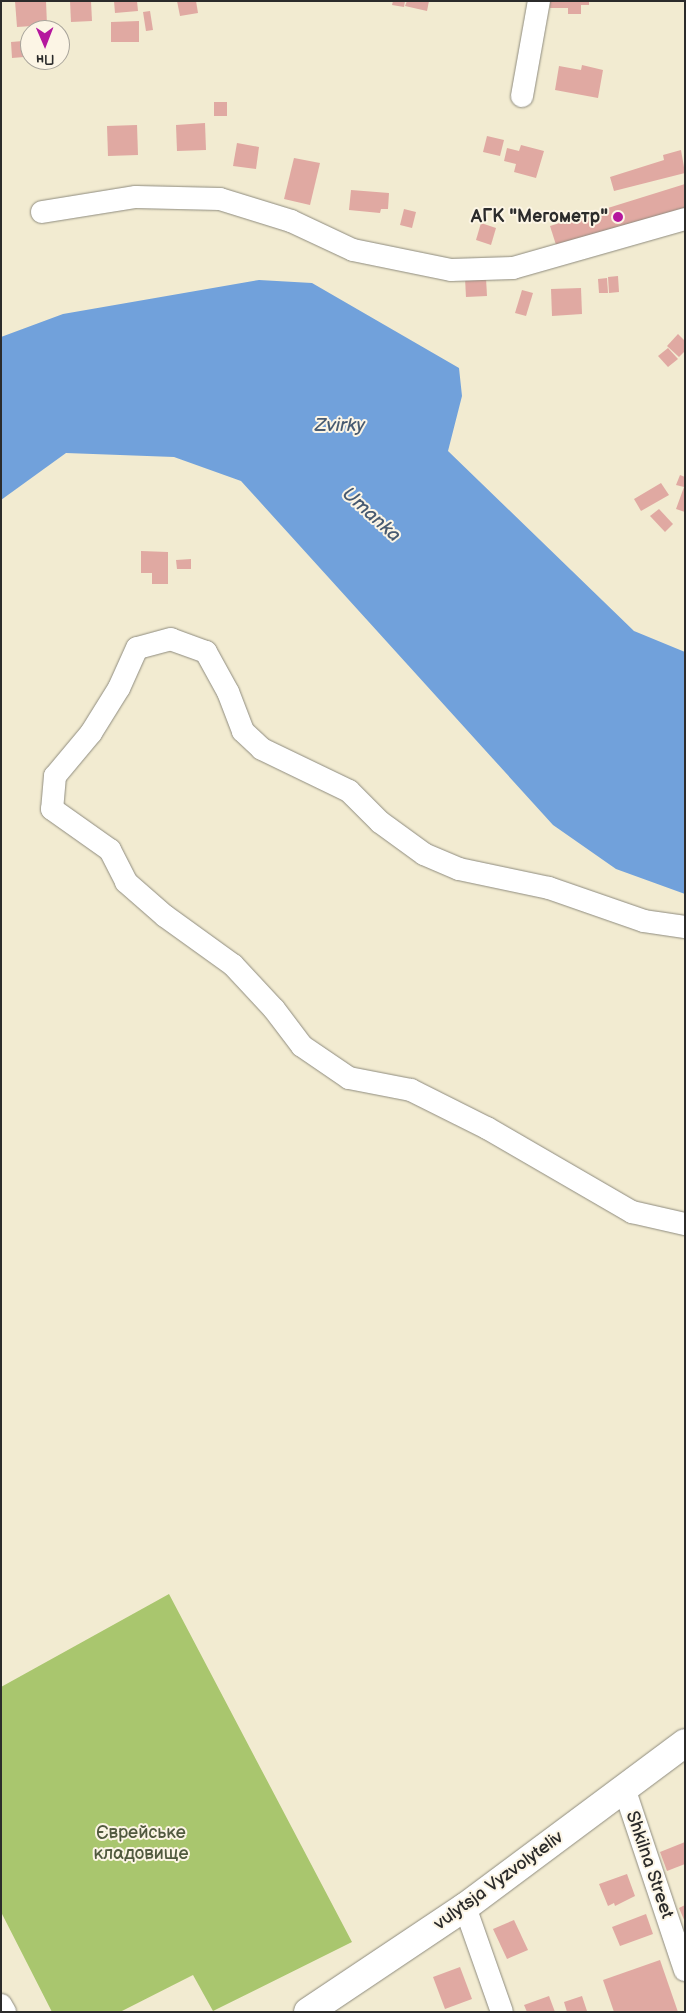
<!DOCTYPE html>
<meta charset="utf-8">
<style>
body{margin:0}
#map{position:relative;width:686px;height:2013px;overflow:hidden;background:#f2ebd1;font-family:"Balsamiq Sans",sans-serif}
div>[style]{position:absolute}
.green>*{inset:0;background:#a9c66e}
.water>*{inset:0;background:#71a1db}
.building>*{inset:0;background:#e0a9a2}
.roads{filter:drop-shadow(0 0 1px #8e8b7e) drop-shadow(0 0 1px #8e8b7e)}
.minor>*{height:22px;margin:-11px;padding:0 11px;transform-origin:11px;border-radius:11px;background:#fff}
.major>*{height:28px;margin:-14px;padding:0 14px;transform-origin:14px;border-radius:14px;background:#fff}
.dots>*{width:14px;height:14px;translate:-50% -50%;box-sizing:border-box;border:2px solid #fcf5e5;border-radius:50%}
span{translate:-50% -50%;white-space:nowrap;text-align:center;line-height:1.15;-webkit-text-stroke:4px #fcf5e5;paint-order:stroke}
.poi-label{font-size:18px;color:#2b2b2b;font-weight:700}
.right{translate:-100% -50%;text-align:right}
.park-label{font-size:18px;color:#515a3f}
.street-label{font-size:18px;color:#2b2b2b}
.water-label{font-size:19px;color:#475a71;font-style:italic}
.frame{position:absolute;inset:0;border:2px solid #2b2b2b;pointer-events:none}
.north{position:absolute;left:20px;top:20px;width:50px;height:50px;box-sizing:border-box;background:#fcf5e5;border:1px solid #a8a49b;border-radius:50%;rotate:179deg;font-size:14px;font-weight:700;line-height:20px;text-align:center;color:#2b2b2b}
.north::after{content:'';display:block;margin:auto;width:18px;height:22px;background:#b5179e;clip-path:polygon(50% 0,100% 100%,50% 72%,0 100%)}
</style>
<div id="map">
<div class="green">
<i style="clip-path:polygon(169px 1594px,352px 1942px,213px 2011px,193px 1975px,120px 2012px,52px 2012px,1px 1912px,1px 1687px)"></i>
</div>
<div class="water">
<i style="clip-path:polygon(259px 280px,312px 283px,459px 368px,462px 396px,448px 451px,634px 631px,685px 652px,685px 894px,616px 869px,553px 825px,241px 481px,174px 457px,66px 453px,1px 500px,1px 337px,63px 314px)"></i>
</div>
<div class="building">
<i style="clip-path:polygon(15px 1px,46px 1px,47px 25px,17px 27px)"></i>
<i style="clip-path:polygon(70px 1px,91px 1px,92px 21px,71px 22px)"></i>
<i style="clip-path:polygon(114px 1px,137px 1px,138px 11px,115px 13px)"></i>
<i style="clip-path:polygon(177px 1px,196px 1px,198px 13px,180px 16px)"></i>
<i style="clip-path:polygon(393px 1px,405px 1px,404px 7px,392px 5px)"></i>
<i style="clip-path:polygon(407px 1px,429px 1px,427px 11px,405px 6px)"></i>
<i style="clip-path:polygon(550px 1px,589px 1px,589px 5px,581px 5px,581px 14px,568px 14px,568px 8px,550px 8px)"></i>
<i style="clip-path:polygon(150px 11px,153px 30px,146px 31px,143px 12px)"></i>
<i style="clip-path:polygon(139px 21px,139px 42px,111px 42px,111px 22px)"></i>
<i style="clip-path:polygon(23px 41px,24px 57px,12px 58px,11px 42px)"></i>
<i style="clip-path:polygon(582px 65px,603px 70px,598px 98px,555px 90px,559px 66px,581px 70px)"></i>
<i style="clip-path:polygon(214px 102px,227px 102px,227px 116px,214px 116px)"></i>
<i style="clip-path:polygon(205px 123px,206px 150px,177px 151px,176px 125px)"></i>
<i style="clip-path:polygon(137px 125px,138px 155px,108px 156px,107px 126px)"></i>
<i style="clip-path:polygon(487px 136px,504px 140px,500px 156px,483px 152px)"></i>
<i style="clip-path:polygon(237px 143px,259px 147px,256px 169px,233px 166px)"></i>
<i style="clip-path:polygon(521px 145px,544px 151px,536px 178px,514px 172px,516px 164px,504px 161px,507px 148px,519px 151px)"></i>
<i style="clip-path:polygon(681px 150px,685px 173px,614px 191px,610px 177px,664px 160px,663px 155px)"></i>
<i style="clip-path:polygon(294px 158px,320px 163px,310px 205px,284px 199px)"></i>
<i style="clip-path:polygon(685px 184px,685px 209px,557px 248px,550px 226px)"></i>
<i style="clip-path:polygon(351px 190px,389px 193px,388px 209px,381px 209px,380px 213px,349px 210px)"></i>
<i style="clip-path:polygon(404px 209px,416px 212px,412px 228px,400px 225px)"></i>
<i style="clip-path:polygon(481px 223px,496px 228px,491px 245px,476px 240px)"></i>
<i style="clip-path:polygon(618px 276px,619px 292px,609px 293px,608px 277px)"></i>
<i style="clip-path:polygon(465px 278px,486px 278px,487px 296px,466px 297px)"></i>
<i style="clip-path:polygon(607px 278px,608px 293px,599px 293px,598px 279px)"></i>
<i style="clip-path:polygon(581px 288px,582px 314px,552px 316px,551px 289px)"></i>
<i style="clip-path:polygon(522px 290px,533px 293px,526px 316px,515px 313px)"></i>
<i style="clip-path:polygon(678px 334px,685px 341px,685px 351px,679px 357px,667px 346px)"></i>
<i style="clip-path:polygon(668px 348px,678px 359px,668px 367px,658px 356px)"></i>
<i style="clip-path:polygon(680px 475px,685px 477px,685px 512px,676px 509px,684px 487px,676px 485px)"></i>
<i style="clip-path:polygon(661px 483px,669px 495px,641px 511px,634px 499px)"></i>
<i style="clip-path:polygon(659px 509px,673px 524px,665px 532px,650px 516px)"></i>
<i style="clip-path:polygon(141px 551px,168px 552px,168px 584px,152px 584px,152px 573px,141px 573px)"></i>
<i style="clip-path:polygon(191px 559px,191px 569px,177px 569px,176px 560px)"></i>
<i style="clip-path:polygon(685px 1842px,685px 1864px,667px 1871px,660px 1852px)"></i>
<i style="clip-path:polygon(627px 1874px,635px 1896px,615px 1906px,614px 1903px,608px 1906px,599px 1884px)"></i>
<i style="clip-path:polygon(685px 1905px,685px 1922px,679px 1908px)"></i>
<i style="clip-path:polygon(646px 1914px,653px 1934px,620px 1946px,612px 1927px)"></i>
<i style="clip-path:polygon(514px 1920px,528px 1950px,507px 1959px,493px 1929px)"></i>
<i style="clip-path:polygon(660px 1960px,678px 2012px,614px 2012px,603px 1980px)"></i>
<i style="clip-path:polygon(460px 1967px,472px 1999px,445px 2009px,433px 1977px)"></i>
<i style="clip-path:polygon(549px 1996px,555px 2012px,527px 2012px,524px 2005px)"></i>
<i style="clip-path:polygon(582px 1996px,587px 2011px,567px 2012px,564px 2002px)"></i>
</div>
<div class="roads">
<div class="minor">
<i style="left:522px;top:96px;width:97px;rotate:-79.9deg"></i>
<i style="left:42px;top:212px;width:95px;rotate:-9.1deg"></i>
<i style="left:136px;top:197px;width:84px;rotate:1.4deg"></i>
<i style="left:220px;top:199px;width:74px;rotate:17.2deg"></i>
<i style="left:291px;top:221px;width:68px;rotate:25.1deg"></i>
<i style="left:353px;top:250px;width:100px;rotate:11.5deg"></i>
<i style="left:451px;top:270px;width:62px;rotate:-1.8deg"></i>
<i style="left:513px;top:268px;width:179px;rotate:-15.9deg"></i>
<i style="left:685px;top:927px;width:41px;rotate:-171.7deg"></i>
<i style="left:644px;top:921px;width:101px;rotate:-160.8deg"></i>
<i style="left:549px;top:888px;width:92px;rotate:-168.1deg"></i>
<i style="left:459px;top:869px;width:38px;rotate:-157deg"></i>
<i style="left:424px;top:854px;width:54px;rotate:-144deg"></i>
<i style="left:380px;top:822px;width:44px;rotate:-135deg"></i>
<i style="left:349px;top:791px;width:97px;rotate:-154.2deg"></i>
<i style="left:262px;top:749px;width:26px;rotate:-137deg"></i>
<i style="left:243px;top:731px;width:42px;rotate:-111deg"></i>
<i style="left:228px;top:692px;width:46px;rotate:-118.8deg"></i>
<i style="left:206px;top:652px;width:37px;rotate:-160deg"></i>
<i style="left:171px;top:639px;width:35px;rotate:165deg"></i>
<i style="left:137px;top:648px;width:44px;rotate:114.2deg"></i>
<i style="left:119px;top:688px;width:53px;rotate:121.9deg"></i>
<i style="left:91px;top:733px;width:56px;rotate:129.9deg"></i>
<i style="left:55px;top:776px;width:33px;rotate:95deg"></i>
<i style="left:52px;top:809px;width:71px;rotate:35.3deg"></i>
<i style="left:110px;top:850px;width:36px;rotate:63deg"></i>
<i style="left:126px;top:882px;width:52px;rotate:41.1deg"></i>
<i style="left:165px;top:916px;width:84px;rotate:35.8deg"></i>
<i style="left:233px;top:965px;width:60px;rotate:47deg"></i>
<i style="left:274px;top:1009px;width:46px;rotate:52.9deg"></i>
<i style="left:302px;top:1046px;width:57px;rotate:34.2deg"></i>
<i style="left:349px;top:1078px;width:63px;rotate:11deg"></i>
<i style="left:411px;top:1090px;width:85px;rotate:26.6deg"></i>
<i style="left:487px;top:1128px;width:168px;rotate:30.1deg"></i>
<i style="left:632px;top:1212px;width:54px;rotate:12.8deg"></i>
<i style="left:624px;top:1788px;width:192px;rotate:71.5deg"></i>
<i style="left:465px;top:1907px;width:111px;rotate:70.6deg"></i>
<i style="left:1px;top:2005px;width:8px;rotate:60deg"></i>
</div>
<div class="major">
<i style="left:308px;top:2012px;width:189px;rotate:-33.8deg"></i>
<i style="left:465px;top:1907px;width:274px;rotate:-36.7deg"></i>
</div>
</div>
<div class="dots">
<i style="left:618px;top:217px;background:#b5179e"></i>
</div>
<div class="poi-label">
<span class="right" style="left:608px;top:217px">АГК "Мегометр"</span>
</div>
<div class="park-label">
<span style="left:141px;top:1844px">Єврейське<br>кладовище</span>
</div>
<div class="street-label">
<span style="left:649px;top:1865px;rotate:71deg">Shkilna Street</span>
<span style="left:499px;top:1881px;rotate:-36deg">vulytsja Vyzvolyteliv</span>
</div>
<div class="water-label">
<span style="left:340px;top:426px">Zvirky</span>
<span style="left:371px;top:515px;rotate:42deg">Umanka</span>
</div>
<div class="frame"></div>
<div class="north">Пн</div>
</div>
